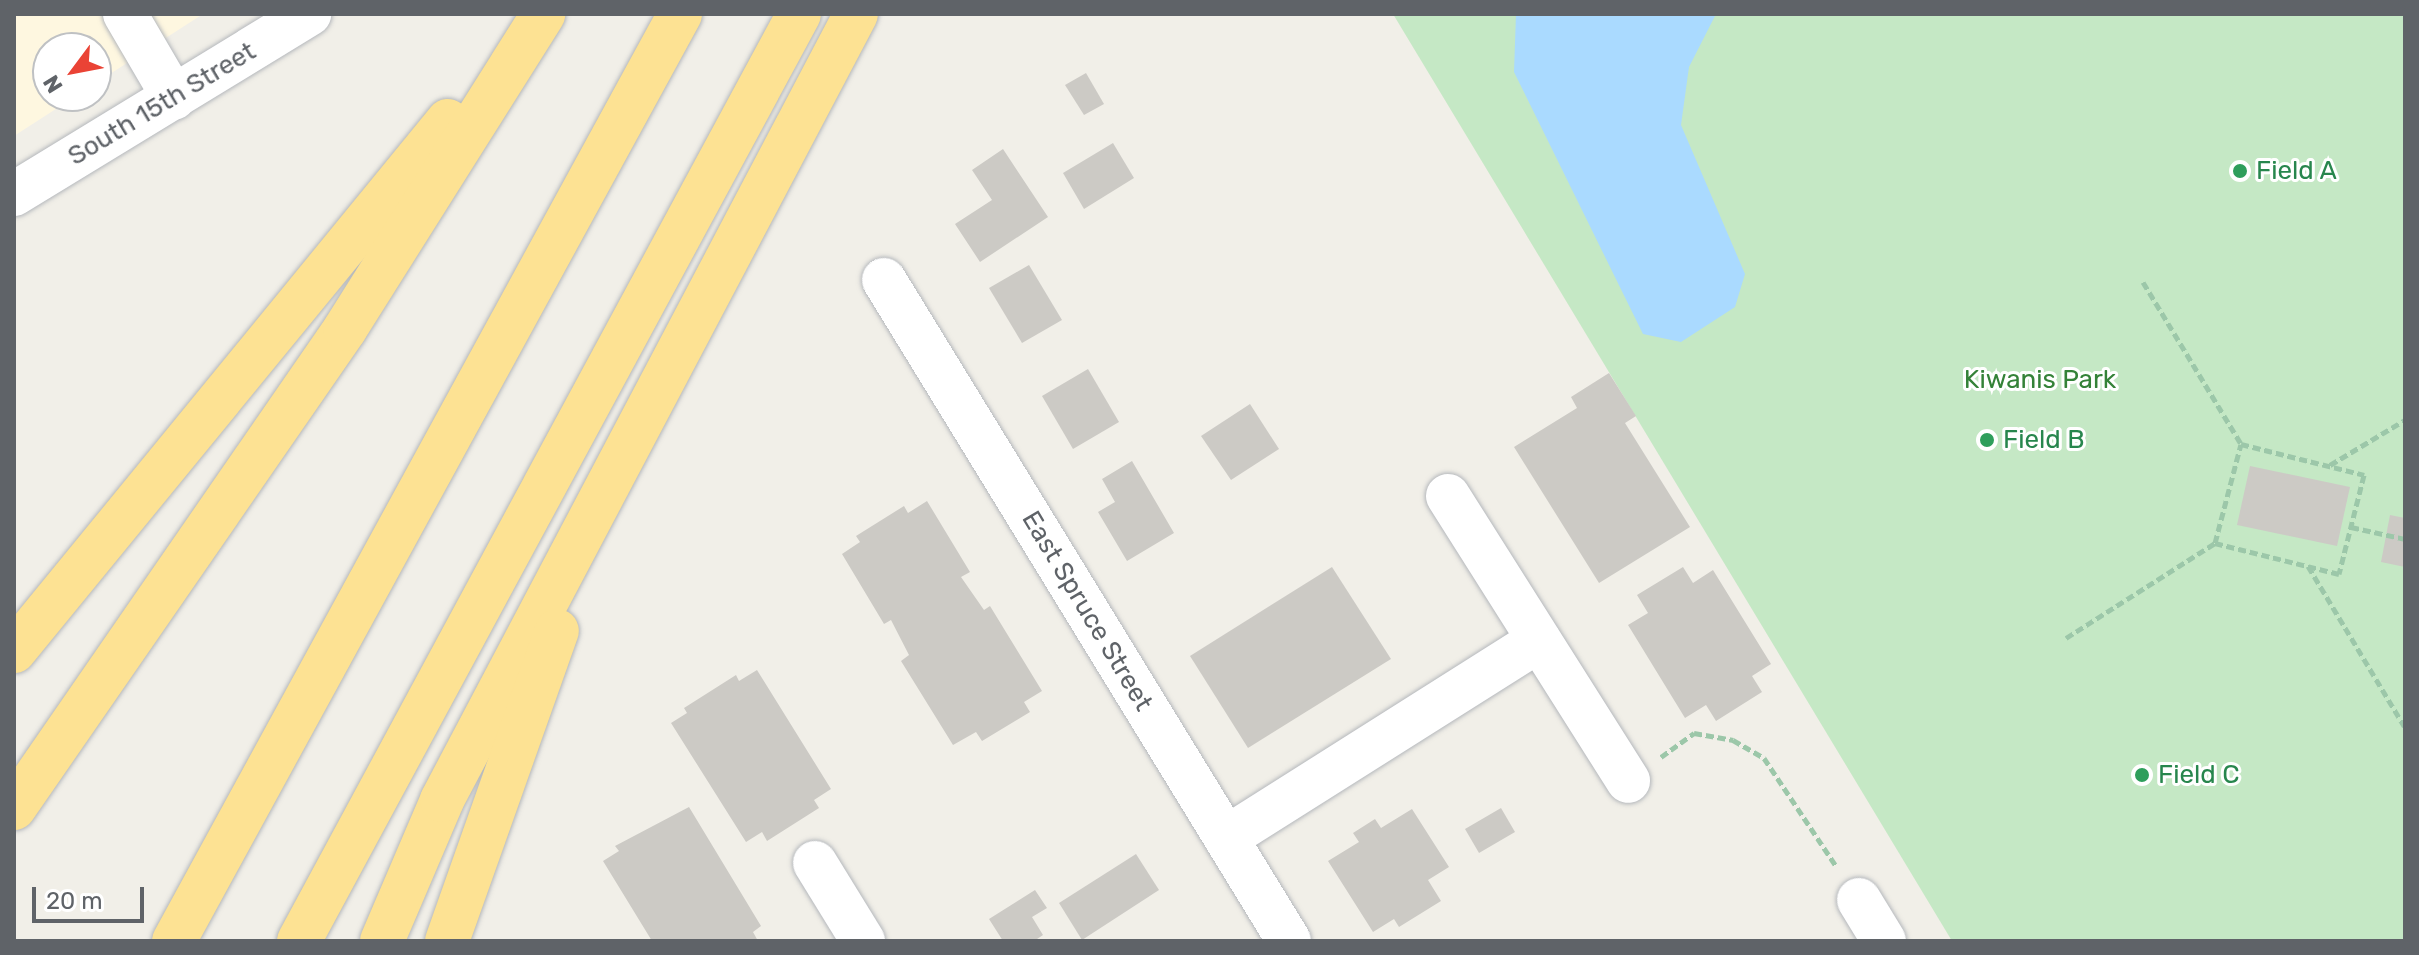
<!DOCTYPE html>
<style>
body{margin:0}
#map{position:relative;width:2419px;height:955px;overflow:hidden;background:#f1efe8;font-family:Rubik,sans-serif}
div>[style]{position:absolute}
.commercial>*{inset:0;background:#fef7e0}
.green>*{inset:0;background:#c5e8c5}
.water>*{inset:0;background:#aadaff}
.building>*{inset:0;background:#cccac5}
.path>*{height:5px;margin-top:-2.5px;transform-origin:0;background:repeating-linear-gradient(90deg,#9cc7a9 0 8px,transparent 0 12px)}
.roads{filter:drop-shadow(0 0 2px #b5b8bc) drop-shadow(0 0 2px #b5b8bc)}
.minor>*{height:44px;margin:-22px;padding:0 22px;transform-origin:22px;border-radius:22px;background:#fff}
.highway>*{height:44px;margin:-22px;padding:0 22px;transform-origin:22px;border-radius:22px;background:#fde293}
.dots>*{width:22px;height:22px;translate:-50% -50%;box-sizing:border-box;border:4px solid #fff;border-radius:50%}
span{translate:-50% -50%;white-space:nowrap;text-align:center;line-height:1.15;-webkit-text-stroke:6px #fff;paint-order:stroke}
.street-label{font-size:26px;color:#5f6368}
.leisure-label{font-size:26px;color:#27864d}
.left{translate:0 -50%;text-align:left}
.park-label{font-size:26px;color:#348238}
.frame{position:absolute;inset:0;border:16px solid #5f6368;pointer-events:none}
.north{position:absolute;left:32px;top:32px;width:80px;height:80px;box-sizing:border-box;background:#fff;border:2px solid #bfc1c3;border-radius:50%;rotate:238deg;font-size:22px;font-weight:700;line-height:32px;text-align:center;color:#5f6368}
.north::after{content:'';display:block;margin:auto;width:28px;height:36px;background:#ea4335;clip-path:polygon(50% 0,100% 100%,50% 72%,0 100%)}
.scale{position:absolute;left:32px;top:887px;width:112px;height:36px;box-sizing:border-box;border:4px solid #5f6368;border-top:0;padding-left:10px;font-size:24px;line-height:28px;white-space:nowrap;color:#5f6368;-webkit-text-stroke:6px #fff;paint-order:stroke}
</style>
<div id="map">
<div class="commercial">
<i style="clip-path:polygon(14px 14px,203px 14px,96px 83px,96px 48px,48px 48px,48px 96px,76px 96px,14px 136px)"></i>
</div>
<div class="green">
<i style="clip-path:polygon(1393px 14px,2405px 14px,2405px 941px,1952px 941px)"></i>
</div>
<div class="water">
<i style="clip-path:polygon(1516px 14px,1716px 14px,1689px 67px,1681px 125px,1745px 274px,1735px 307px,1681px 342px,1643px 334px,1514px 72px)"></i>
</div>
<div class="building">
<i style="clip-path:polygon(1086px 73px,1104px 104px,1084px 115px,1065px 85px)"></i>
<i style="clip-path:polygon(1113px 143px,1134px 178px,1084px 209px,1063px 173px)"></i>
<i style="clip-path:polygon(1003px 149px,1048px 217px,980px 262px,955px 224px,992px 200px,972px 170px)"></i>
<i style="clip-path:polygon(1029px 265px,1062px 320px,1022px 343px,989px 288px)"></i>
<i style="clip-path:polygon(1088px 369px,1119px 422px,1073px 449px,1042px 396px)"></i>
<i style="clip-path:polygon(1609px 373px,1636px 416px,1625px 423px,1690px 527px,1599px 583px,1514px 447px,1577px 408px,1571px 397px)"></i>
<i style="clip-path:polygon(1250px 404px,1279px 449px,1231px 480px,1201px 436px)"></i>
<i style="clip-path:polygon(1132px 461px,1174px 533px,1127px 561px,1098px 512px,1115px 502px,1102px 479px)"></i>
<i style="clip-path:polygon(2250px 466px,2350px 487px,2337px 546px,2237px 525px)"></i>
<i style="clip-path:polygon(927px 501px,970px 572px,961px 577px,984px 610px,990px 606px,1042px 691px,1024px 702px,1030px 712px,982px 741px,976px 732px,953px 745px,901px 661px,909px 655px,891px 620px,884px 624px,842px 554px,860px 542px,856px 536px,904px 506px,908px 513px)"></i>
<i style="clip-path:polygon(2390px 515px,2405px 518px,2405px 567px,2381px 562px)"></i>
<i style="clip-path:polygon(1332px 567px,1391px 659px,1248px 748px,1190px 656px)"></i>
<i style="clip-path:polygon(1683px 567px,1693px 583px,1713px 570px,1771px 664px,1752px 676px,1762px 692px,1716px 721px,1706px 705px,1685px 718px,1628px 625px,1648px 613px,1637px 595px)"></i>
<i style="clip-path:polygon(757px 670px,831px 789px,814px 800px,819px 808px,767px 841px,762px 832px,746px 842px,671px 723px,687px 713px,684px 708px,736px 675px,739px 681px)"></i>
<i style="clip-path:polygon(689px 807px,761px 926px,753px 932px,758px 941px,652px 941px,603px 861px,619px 851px,615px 846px)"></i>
<i style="clip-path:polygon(1501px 808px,1515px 832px,1479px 853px,1465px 829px)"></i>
<i style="clip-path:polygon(1412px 809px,1449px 867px,1428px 880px,1441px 901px,1399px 927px,1394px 919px,1373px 932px,1328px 861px,1359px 842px,1353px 833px,1375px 819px,1381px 828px)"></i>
<i style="clip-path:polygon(1136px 854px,1159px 890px,1082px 940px,1059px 903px)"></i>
<i style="clip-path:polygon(1035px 890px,1047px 908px,1032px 917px,1043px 935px,1034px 941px,1003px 941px,989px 919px)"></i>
</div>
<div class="path">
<i style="left:2143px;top:282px;width:189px;rotate:58.8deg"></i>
<i style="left:2241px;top:444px;width:127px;rotate:14.1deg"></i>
<i style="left:2364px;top:475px;width:102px;rotate:104.2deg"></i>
<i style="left:2339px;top:574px;width:128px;rotate:-166deg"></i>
<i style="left:2215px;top:543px;width:102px;rotate:-75.3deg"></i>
<i style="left:2330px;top:465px;width:87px;rotate:-31deg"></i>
<i style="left:2351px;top:527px;width:55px;rotate:12.5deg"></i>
<i style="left:2308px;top:566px;width:187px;rotate:59deg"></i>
<i style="left:2066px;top:638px;width:177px;rotate:-32.5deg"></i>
<i style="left:1661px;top:757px;width:41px;rotate:-36deg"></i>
<i style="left:1694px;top:733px;width:40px;rotate:10deg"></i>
<i style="left:1733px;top:740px;width:36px;rotate:30deg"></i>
<i style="left:1764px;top:758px;width:130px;rotate:56.3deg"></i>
</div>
<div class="roads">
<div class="minor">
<i style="left:125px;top:14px;width:97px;rotate:59.7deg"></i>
<i style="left:14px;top:194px;width:346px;rotate:-31.4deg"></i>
<i style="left:884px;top:280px;width:775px;rotate:58.5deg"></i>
<i style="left:1448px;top:496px;width:337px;rotate:57.7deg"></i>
<i style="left:1226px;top:838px;width:370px;rotate:-32.3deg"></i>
<i style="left:815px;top:863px;width:92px;rotate:58.4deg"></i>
<i style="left:1859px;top:900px;width:48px;rotate:58.6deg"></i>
</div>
<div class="highway">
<i style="left:14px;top:651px;width:685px;rotate:-50.69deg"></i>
<i style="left:14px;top:808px;width:582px;rotate:-55.35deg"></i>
<i style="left:345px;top:329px;width:372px;rotate:-57.8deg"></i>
<i style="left:174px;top:941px;width:1056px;rotate:-61.37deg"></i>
<i style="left:299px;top:941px;width:1053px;rotate:-61.66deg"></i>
<i style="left:382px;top:941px;width:153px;rotate:-66.9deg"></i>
<i style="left:442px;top:800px;width:888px;rotate:-62.22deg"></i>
<i style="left:447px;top:941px;width:329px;rotate:-70.5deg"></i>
</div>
</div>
<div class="dots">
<i style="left:2240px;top:171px;background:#2e9e5b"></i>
<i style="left:1987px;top:440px;background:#2e9e5b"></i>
<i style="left:2142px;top:775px;background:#2e9e5b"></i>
</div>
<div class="street-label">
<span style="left:162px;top:104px;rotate:-31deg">South 15th Street</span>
<span style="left:1087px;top:611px;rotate:59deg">East Spruce Street</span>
</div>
<div class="leisure-label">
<span class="left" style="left:2256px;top:171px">Field A</span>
<span class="left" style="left:2003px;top:440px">Field B</span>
<span class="left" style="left:2158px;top:775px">Field C</span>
</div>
<div class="park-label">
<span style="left:2040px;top:380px">Kiwanis Park</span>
</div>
<div class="frame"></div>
<div class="north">N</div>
<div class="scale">20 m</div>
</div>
